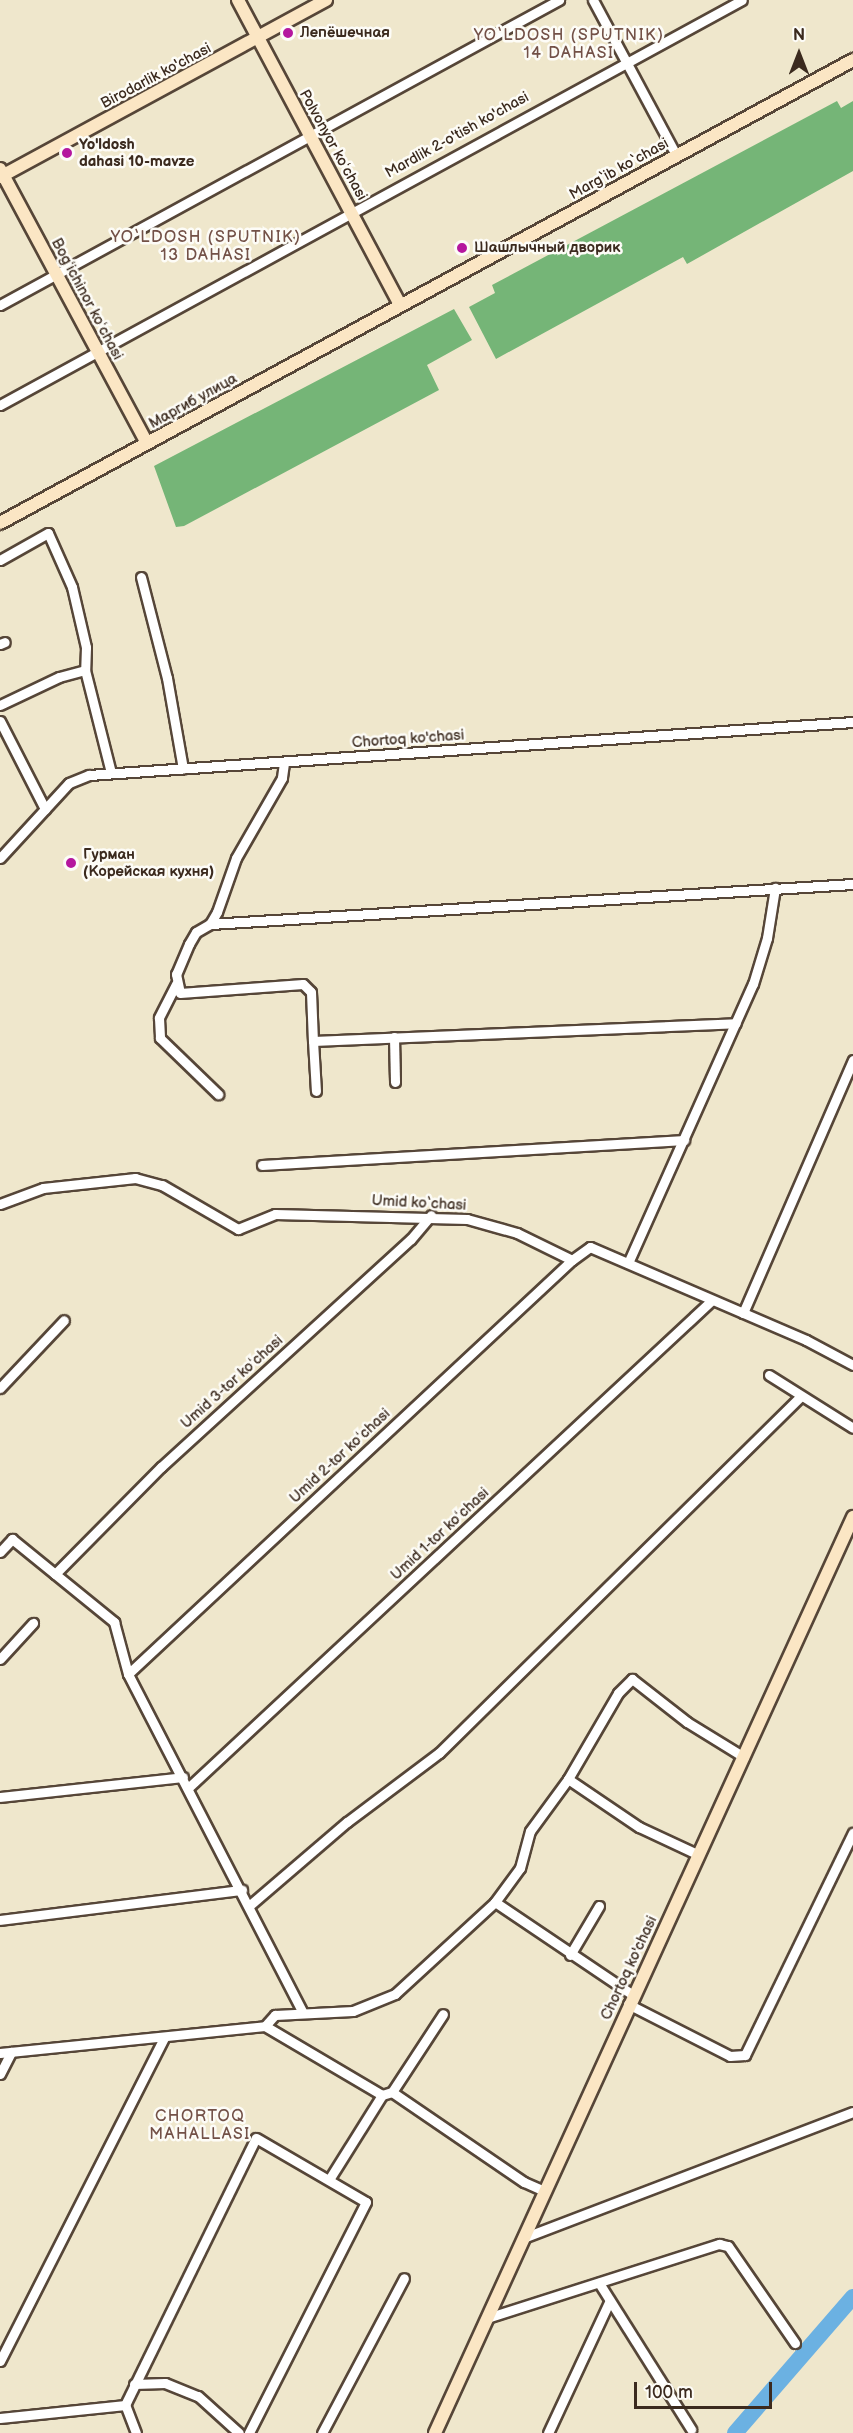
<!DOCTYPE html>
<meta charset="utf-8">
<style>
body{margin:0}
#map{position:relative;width:853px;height:2433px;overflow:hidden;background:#efe7cc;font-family:"Balsamiq Sans",sans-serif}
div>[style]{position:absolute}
.forest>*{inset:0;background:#75b577}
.river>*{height:16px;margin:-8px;padding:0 8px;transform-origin:8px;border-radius:8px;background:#6bb1e2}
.roads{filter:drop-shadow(2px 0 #564638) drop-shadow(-2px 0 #564638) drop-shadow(0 2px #564638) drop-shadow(0 -2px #564638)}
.street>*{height:9px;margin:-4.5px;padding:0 4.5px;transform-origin:4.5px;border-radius:4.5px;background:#fff}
.secondary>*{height:12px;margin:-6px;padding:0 6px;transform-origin:6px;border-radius:6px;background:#fbe6c4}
.dots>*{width:16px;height:16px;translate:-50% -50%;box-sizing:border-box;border:3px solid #fdfcf7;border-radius:50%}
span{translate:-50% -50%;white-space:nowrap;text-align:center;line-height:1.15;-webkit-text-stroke:5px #fdfcf7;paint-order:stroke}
.poi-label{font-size:15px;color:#3b2a1e;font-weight:700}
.left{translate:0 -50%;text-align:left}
.street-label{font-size:15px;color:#3b2a1e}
.neighbourhood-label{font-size:16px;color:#735147;letter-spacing:1.5px}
.north{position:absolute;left:769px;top:24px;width:60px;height:60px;-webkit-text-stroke:4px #fdfcf7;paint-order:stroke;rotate:0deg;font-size:16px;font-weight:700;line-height:24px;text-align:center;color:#3b2a1e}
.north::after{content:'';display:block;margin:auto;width:21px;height:27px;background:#3b2a1e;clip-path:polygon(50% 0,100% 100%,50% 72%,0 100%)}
.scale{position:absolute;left:634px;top:2382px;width:138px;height:27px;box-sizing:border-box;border:3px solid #3b2a1e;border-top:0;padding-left:8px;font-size:18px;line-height:21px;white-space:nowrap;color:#3b2a1e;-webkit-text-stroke:4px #fdfcf7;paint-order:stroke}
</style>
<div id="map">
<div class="forest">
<i style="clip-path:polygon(837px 101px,841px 108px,853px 101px,853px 171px,687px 264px,683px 257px,496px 359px,469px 307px,495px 293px,492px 285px)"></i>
<i style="clip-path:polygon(454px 309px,472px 340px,427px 365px,439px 390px,184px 526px,176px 527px,154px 466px)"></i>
</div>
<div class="river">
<i style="left:735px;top:2433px;width:180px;rotate:-49.1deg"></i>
</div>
<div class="roads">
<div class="street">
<i style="left:593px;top:0;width:176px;rotate:61.8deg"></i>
<i style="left:0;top:305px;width:637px;rotate:-28.62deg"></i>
<i style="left:0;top:405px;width:845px;rotate:-28.63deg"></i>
<i style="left:0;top:560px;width:55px;rotate:-29.4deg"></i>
<i style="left:48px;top:533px;width:59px;rotate:66deg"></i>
<i style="left:72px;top:587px;width:62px;rotate:76.9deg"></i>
<i style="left:86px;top:647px;width:23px;rotate:92deg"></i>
<i style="left:85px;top:670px;width:106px;rotate:75.8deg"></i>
<i style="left:141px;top:577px;width:104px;rotate:75.6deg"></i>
<i style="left:167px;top:678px;width:92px;rotate:80deg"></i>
<i style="left:0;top:644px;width:5px;rotate:-22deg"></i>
<i style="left:0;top:705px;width:65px;rotate:-25.4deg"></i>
<i style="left:59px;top:677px;width:27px;rotate:-15deg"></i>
<i style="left:0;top:721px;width:99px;rotate:62.9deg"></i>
<i style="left:284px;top:763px;width:15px;rotate:98deg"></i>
<i style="left:282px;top:778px;width:92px;rotate:119.9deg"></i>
<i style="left:236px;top:858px;width:57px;rotate:109.4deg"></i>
<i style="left:217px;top:912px;width:14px;rotate:120deg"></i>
<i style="left:210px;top:924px;width:16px;rotate:150deg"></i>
<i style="left:196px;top:932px;width:14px;rotate:120deg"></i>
<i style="left:189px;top:944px;width:33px;rotate:113deg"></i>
<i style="left:176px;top:974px;width:19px;rotate:78deg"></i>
<i style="left:180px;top:993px;width:123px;rotate:-4.2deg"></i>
<i style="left:303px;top:984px;width:11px;rotate:45deg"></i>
<i style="left:311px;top:992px;width:49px;rotate:87.7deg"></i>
<i style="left:313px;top:1041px;width:423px;rotate:-2.4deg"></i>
<i style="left:0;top:858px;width:102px;rotate:-47.4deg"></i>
<i style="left:69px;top:783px;width:22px;rotate:-22deg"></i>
<i style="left:89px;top:775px;width:766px;rotate:-3.97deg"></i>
<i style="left:210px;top:924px;width:644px;rotate:-3.56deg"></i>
<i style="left:176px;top:984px;width:38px;rotate:117deg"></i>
<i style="left:159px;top:1018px;width:20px;rotate:87deg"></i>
<i style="left:160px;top:1038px;width:81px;rotate:44deg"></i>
<i style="left:394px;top:1037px;width:45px;rotate:88.7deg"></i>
<i style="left:313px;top:1041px;width:50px;rotate:86.6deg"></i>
<i style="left:262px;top:1165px;width:423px;rotate:-3.4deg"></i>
<i style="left:0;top:1204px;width:46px;rotate:-20.4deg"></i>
<i style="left:43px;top:1188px;width:93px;rotate:-6.2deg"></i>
<i style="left:135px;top:1178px;width:28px;rotate:15deg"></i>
<i style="left:162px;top:1185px;width:88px;rotate:30.1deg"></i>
<i style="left:238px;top:1229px;width:40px;rotate:-22deg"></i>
<i style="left:275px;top:1214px;width:192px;rotate:1.5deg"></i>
<i style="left:467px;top:1219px;width:52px;rotate:15.6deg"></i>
<i style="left:517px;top:1233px;width:61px;rotate:26.1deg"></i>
<i style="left:572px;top:1260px;width:22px;rotate:-36deg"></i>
<i style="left:590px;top:1247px;width:235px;rotate:23.3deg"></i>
<i style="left:806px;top:1340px;width:53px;rotate:28deg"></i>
<i style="left:628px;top:1263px;width:306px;rotate:-65.9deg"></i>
<i style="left:753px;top:984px;width:48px;rotate:-73.1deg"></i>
<i style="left:767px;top:938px;width:51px;rotate:-80.9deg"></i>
<i style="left:743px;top:1313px;width:276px;rotate:-66.5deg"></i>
<i style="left:769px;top:1375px;width:99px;rotate:32.2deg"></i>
<i style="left:0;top:1388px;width:93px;rotate:-46.7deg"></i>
<i style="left:0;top:1552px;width:18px;rotate:-47deg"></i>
<i style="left:12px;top:1539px;width:132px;rotate:39.1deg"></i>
<i style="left:114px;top:1622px;width:54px;rotate:74.9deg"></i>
<i style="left:128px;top:1674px;width:379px;rotate:62.7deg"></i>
<i style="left:55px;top:1574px;width:151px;rotate:-45.3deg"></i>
<i style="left:161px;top:1467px;width:338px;rotate:-42.4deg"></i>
<i style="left:411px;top:1239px;width:31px;rotate:-50deg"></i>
<i style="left:0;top:1659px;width:49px;rotate:-47.5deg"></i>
<i style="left:128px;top:1674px;width:607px;rotate:-43deg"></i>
<i style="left:568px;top:1779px;width:86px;rotate:34.1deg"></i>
<i style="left:639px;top:1827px;width:66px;rotate:25deg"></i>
<i style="left:188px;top:1788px;width:715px;rotate:-42.96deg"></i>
<i style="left:0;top:1797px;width:184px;rotate:-6.2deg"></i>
<i style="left:495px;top:1902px;width:166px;rotate:34deg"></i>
<i style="left:250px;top:1905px;width:128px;rotate:-40.6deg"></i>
<i style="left:347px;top:1822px;width:115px;rotate:-36.9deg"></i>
<i style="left:439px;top:1753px;width:508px;rotate:-44.6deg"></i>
<i style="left:0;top:1920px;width:244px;rotate:-7.1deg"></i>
<i style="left:570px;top:1955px;width:57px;rotate:-59.4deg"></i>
<i style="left:628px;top:2004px;width:114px;rotate:27deg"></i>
<i style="left:730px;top:2056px;width:15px;rotate:-4deg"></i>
<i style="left:745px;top:2055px;width:247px;rotate:-64.1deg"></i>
<i style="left:265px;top:2026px;width:136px;rotate:30.5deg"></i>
<i style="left:382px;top:2095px;width:10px;rotate:-17deg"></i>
<i style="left:392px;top:2092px;width:160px;rotate:34.3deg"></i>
<i style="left:524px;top:2182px;width:22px;rotate:24deg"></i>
<i style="left:0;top:2053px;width:266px;rotate:-5.8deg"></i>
<i style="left:265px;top:2026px;width:15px;rotate:-48deg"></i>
<i style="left:275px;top:2015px;width:78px;rotate:-2.9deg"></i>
<i style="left:353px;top:2011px;width:45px;rotate:-22deg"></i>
<i style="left:395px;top:1994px;width:136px;rotate:-42.6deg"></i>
<i style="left:495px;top:1902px;width:42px;rotate:-53.7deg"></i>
<i style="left:520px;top:1868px;width:38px;rotate:-75deg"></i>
<i style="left:530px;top:1831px;width:64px;rotate:-53.8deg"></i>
<i style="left:568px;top:1779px;width:99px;rotate:-59.8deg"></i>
<i style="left:618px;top:1693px;width:20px;rotate:-45deg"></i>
<i style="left:632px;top:1679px;width:70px;rotate:38deg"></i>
<i style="left:687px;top:1722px;width:67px;rotate:31.6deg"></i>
<i style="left:0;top:2074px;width:25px;rotate:-63deg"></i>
<i style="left:392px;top:2092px;width:93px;rotate:-56.8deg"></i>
<i style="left:330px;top:2178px;width:98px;rotate:-57.9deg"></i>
<i style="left:523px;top:2238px;width:353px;rotate:-20.9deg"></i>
<i style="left:599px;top:2283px;width:173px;rotate:57.8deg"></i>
<i style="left:487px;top:2318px;width:244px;rotate:-17.7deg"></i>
<i style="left:719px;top:2244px;width:9px;rotate:13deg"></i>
<i style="left:728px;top:2246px;width:118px;rotate:55.4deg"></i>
<i style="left:0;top:2361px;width:362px;rotate:-63.1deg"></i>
<i style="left:134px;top:2384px;width:31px;rotate:-2deg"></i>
<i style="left:165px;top:2383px;width:35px;rotate:22deg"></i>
<i style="left:198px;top:2396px;width:55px;rotate:42.1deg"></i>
<i style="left:0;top:2418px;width:126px;rotate:-5.9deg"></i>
<i style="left:136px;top:2433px;width:30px;rotate:-111deg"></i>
<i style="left:125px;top:2405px;width:297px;rotate:-63.9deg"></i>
<i style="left:256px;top:2138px;width:127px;rotate:30.2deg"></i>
<i style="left:366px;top:2202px;width:259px;rotate:116.9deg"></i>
<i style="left:322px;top:2433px;width:175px;rotate:-62.1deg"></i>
<i style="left:548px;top:2433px;width:145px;rotate:-65deg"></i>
</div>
<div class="secondary">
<i style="left:238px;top:0;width:345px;rotate:62deg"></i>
<i style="left:0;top:169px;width:311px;rotate:61.8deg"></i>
<i style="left:0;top:177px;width:371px;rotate:-28.5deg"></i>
<i style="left:0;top:523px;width:971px;rotate:-28.49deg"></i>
<i style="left:435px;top:2433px;width:1007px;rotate:-65.47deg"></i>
</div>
</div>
<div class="dots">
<i style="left:288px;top:33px;background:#b5179e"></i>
<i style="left:67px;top:153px;background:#b5179e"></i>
<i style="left:462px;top:248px;background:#b5179e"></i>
<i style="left:71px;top:863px;background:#b5179e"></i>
</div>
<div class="poi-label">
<span class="left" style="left:300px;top:33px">Лепёшечная</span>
<span class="left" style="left:79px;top:153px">Yo'ldosh<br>dahasi 10-mavze</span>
<span class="left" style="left:474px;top:248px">Шашлычный дворик</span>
<span class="left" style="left:83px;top:863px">Гурман<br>(Корейская кухня)</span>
</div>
<div class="street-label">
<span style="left:156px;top:76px;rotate:-28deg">Birodarlik ko'chasi</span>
<span style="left:457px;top:135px;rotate:-29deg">Mardlik 2-o'tish ko'chasi</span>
<span style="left:333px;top:145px;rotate:61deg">Polvonyor koʻchasi</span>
<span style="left:619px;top:169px;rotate:-29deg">Marg‘ib ko‘chasi</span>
<span style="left:87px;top:299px;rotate:62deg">Bogʻichinor koʻchasi</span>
<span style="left:193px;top:401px;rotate:-29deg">Маргиб улица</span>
<span style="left:408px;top:739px;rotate:-4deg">Chortoq ko'chasi</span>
<span style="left:419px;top:1203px;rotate:3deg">Umid ko‘chasi</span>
<span style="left:232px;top:1382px;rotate:-42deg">Umid 3-tor koʻchasi</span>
<span style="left:340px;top:1456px;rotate:-43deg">Umid 2-tor koʻchasi</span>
<span style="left:440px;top:1534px;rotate:-43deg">Umid 1-tor koʻchasi</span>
<span style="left:629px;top:1968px;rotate:-65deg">Chortoq ko'chasi</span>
</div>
<div class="neighbourhood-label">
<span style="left:569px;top:45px">YO‘LDOSH (SPUTNIK)<br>14 DAHASI</span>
<span style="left:206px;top:247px">YO‘LDOSH (SPUTNIK)<br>13 DAHASI</span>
<span style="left:200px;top:2126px">CHORTOQ<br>MAHALLASI</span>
</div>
<div class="north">N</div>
<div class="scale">100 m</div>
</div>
